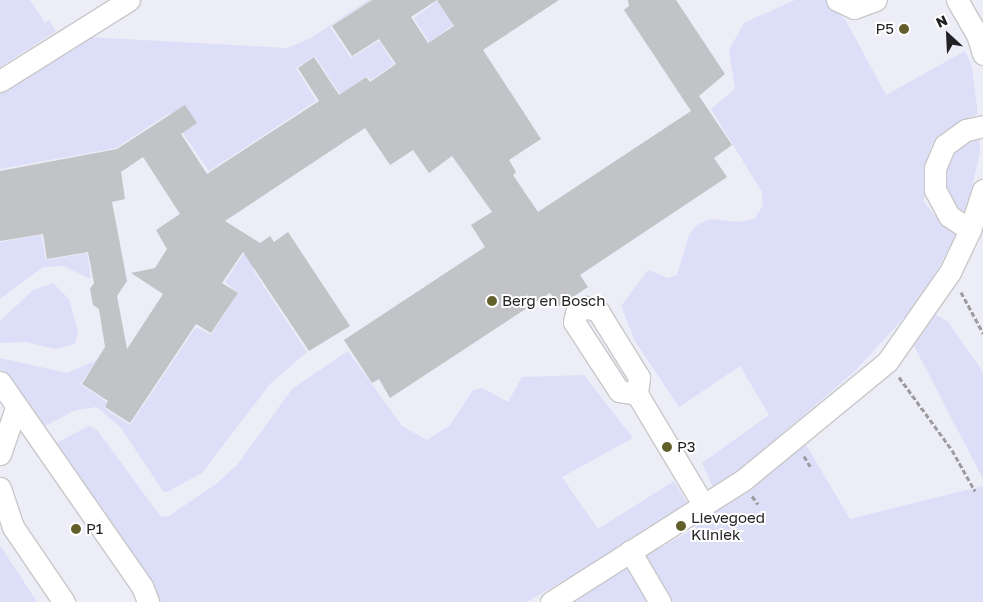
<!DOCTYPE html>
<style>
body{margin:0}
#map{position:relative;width:983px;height:602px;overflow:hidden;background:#f8f8fb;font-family:"Golos Text",sans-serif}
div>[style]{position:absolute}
.built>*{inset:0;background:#ededf8;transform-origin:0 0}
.green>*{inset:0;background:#dddef7}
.building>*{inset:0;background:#c2c3c6}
.path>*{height:3px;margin-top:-1.5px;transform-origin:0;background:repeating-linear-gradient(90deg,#9c9c9f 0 5px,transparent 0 7.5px)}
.roads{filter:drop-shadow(1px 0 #c8c8cb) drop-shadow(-1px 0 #c8c8cb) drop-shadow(0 1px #c8c8cb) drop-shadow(0 -1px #c8c8cb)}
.minor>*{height:21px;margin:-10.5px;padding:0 10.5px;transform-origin:10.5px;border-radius:10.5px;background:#fff}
.dots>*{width:14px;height:14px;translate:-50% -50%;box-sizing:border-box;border:2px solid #fff;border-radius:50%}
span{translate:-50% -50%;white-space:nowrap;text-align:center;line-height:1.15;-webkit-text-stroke:4px #fff;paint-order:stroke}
.poi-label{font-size:15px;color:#222224}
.right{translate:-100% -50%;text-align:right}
.left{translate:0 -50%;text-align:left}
.north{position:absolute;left:923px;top:10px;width:50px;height:50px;-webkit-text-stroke:4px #fff;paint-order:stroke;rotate:335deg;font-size:14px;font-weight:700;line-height:20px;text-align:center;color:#222224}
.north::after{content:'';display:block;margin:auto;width:18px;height:22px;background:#222224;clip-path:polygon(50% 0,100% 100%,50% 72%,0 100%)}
</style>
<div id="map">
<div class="built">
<i style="left:0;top:0;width:983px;height:602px"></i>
</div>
<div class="green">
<i style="clip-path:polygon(0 0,30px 0,45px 23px,49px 20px,56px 31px,0 67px)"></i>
<i style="clip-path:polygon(368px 0,371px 0,330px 27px,351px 58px,379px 41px,394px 64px,371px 80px,366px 76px,340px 94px,315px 56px,296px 68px,316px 101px,209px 171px,169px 113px,116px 148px,0 169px,0 93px,87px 37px,287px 48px,311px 38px)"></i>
<i style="clip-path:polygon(439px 0,477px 3px,450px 20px,453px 25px,429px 42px,414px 18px)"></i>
<i style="clip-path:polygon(795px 0,829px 0,846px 21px,886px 95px,965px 51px,972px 67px,978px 114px,962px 120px,932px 144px,926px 164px,924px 202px,941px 223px,958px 231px,923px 297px,855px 371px,715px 491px,702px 463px,769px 415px,740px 366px,679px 407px,635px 341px,621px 306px,648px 270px,669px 278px,677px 275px,689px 235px,697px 225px,710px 219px,740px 222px,755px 218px,763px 205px,762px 192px,711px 109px,735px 89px,729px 50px,744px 23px)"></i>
<i style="clip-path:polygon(979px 136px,980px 153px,966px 212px,953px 206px,944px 191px,946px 168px,955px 149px)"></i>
<i style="clip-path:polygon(41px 235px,46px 260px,87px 253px,91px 279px,63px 266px,43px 267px,0 299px,0 242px)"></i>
<i style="clip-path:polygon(249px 246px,260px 257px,253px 270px,307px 352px,270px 384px,202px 473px,167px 492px,163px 491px,121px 428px,97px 407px,76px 410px,39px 429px,0 370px,0 358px,67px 373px,97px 360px,80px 384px,107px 402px,104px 408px,130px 425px,196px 327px,211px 335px,238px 293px,225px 282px)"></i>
<i style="clip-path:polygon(53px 283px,69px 299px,78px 331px,75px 344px,55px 349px,26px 342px,0 343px,0 321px,33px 290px)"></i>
<i style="clip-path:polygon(933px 313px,948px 322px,983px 372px,983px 479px,911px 340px)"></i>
<i style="clip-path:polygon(348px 351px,402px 426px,427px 440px,450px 425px,473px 390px,482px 388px,508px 402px,522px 377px,584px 375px,633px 438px,562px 477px,598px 529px,674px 481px,691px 509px,526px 602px,153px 602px,50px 446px,89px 426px,97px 430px,161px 517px,169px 516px,216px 484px,238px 464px,292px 389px)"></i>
<i style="clip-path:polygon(805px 443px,850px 519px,983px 486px,983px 602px,562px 602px,690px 531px)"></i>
<i style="clip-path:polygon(0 545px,37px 602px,0 602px)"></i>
</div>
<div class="building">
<i style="clip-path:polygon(evenodd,372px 0,559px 0,483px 50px,541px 139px,509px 160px,516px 172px,513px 175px,538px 212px,691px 111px,624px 10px,629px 6px,628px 0,676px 0,725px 74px,699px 96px,732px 145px,714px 158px,727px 177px,580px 275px,588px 287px,559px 306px,550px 293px,390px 398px,379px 379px,372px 383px,344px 340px,485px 247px,471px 225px,492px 212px,452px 156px,429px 173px,413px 150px,390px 165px,365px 128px,225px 221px,260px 243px,270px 236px,274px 242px,288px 232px,350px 326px,309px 351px,243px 252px,222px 283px,238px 293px,211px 333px,196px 324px,130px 423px,105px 407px,108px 401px,82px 384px,105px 347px,99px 309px,93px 305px,90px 289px,94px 283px,88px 252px,47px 259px,43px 234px,0 241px,0 171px,117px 149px,185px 105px,197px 123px,181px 134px,207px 174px,319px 101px,298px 68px,314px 57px,339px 95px,366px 77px,370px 82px,396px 64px,379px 39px,352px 56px,332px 26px,372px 0,437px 0,454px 26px,428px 43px,411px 17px,437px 0,372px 0,143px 157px,180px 214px,156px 230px,167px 249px,155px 268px,131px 273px,163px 294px,127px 349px,117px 296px,127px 281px,112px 202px,125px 199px,121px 172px,143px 157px)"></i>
</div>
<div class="path">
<i style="left:961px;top:292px;width:47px;rotate:61.8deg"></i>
<i style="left:899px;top:377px;width:90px;rotate:54deg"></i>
<i style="left:952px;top:450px;width:47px;rotate:60.7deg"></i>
<i style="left:804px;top:456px;width:12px;rotate:59deg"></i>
<i style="left:752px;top:496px;width:10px;rotate:53deg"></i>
</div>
<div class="roads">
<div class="minor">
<i style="left:837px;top:0;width:19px;rotate:25deg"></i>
<i style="left:854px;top:8px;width:23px;rotate:-20deg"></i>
<i style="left:957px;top:0;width:39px;rotate:60deg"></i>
<i style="left:977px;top:34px;width:21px;rotate:73deg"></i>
<i style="left:0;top:81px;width:152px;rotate:-32.1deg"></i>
<i style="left:970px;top:230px;width:25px;rotate:-146deg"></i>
<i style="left:949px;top:216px;width:30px;rotate:-118deg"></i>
<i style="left:935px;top:190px;width:22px;rotate:-90deg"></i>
<i style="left:935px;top:168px;width:25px;rotate:-67deg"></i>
<i style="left:945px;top:145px;width:26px;rotate:-36deg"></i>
<i style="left:966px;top:130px;width:17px;rotate:-13deg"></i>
<i style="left:0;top:382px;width:249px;rotate:55.2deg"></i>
<i style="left:142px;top:586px;width:17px;rotate:69deg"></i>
<i style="left:637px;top:394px;width:18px;rotate:-171deg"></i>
<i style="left:619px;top:391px;width:82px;rotate:-123.1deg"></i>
<i style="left:574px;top:322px;width:9px;rotate:-77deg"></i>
<i style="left:576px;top:313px;width:12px;rotate:-31deg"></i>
<i style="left:586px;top:307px;width:13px;rotate:18deg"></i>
<i style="left:598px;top:311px;width:78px;rotate:58.2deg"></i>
<i style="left:639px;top:377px;width:17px;rotate:97deg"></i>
<i style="left:637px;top:394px;width:131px;rotate:59.1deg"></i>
<i style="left:0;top:454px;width:49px;rotate:-70.8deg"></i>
<i style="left:0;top:488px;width:41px;rotate:71.6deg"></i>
<i style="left:13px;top:527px;width:91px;rotate:55.8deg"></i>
<i style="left:630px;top:551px;width:59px;rotate:59.5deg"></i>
<i style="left:551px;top:602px;width:226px;rotate:-32.4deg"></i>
<i style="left:742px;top:481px;width:188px;rotate:-39.4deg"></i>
<i style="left:887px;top:362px;width:110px;rotate:-55deg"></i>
<i style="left:950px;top:272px;width:47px;rotate:-64.5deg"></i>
<i style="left:970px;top:230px;width:42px;rotate:-72deg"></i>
</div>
</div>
<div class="dots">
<i style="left:904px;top:29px;background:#635f2b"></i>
<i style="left:492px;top:301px;background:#635f2b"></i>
<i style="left:667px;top:447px;background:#635f2b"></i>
<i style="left:681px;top:526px;background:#635f2b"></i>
<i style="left:76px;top:529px;background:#635f2b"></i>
</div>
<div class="poi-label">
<span class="right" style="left:894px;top:29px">P5</span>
<span class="left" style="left:502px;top:301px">Berg en Bosch</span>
<span class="left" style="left:677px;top:447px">P3</span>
<span class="left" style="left:691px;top:526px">Lievegoed<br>Kliniek</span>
<span class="left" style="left:86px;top:529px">P1</span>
</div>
<div class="north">N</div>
</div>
